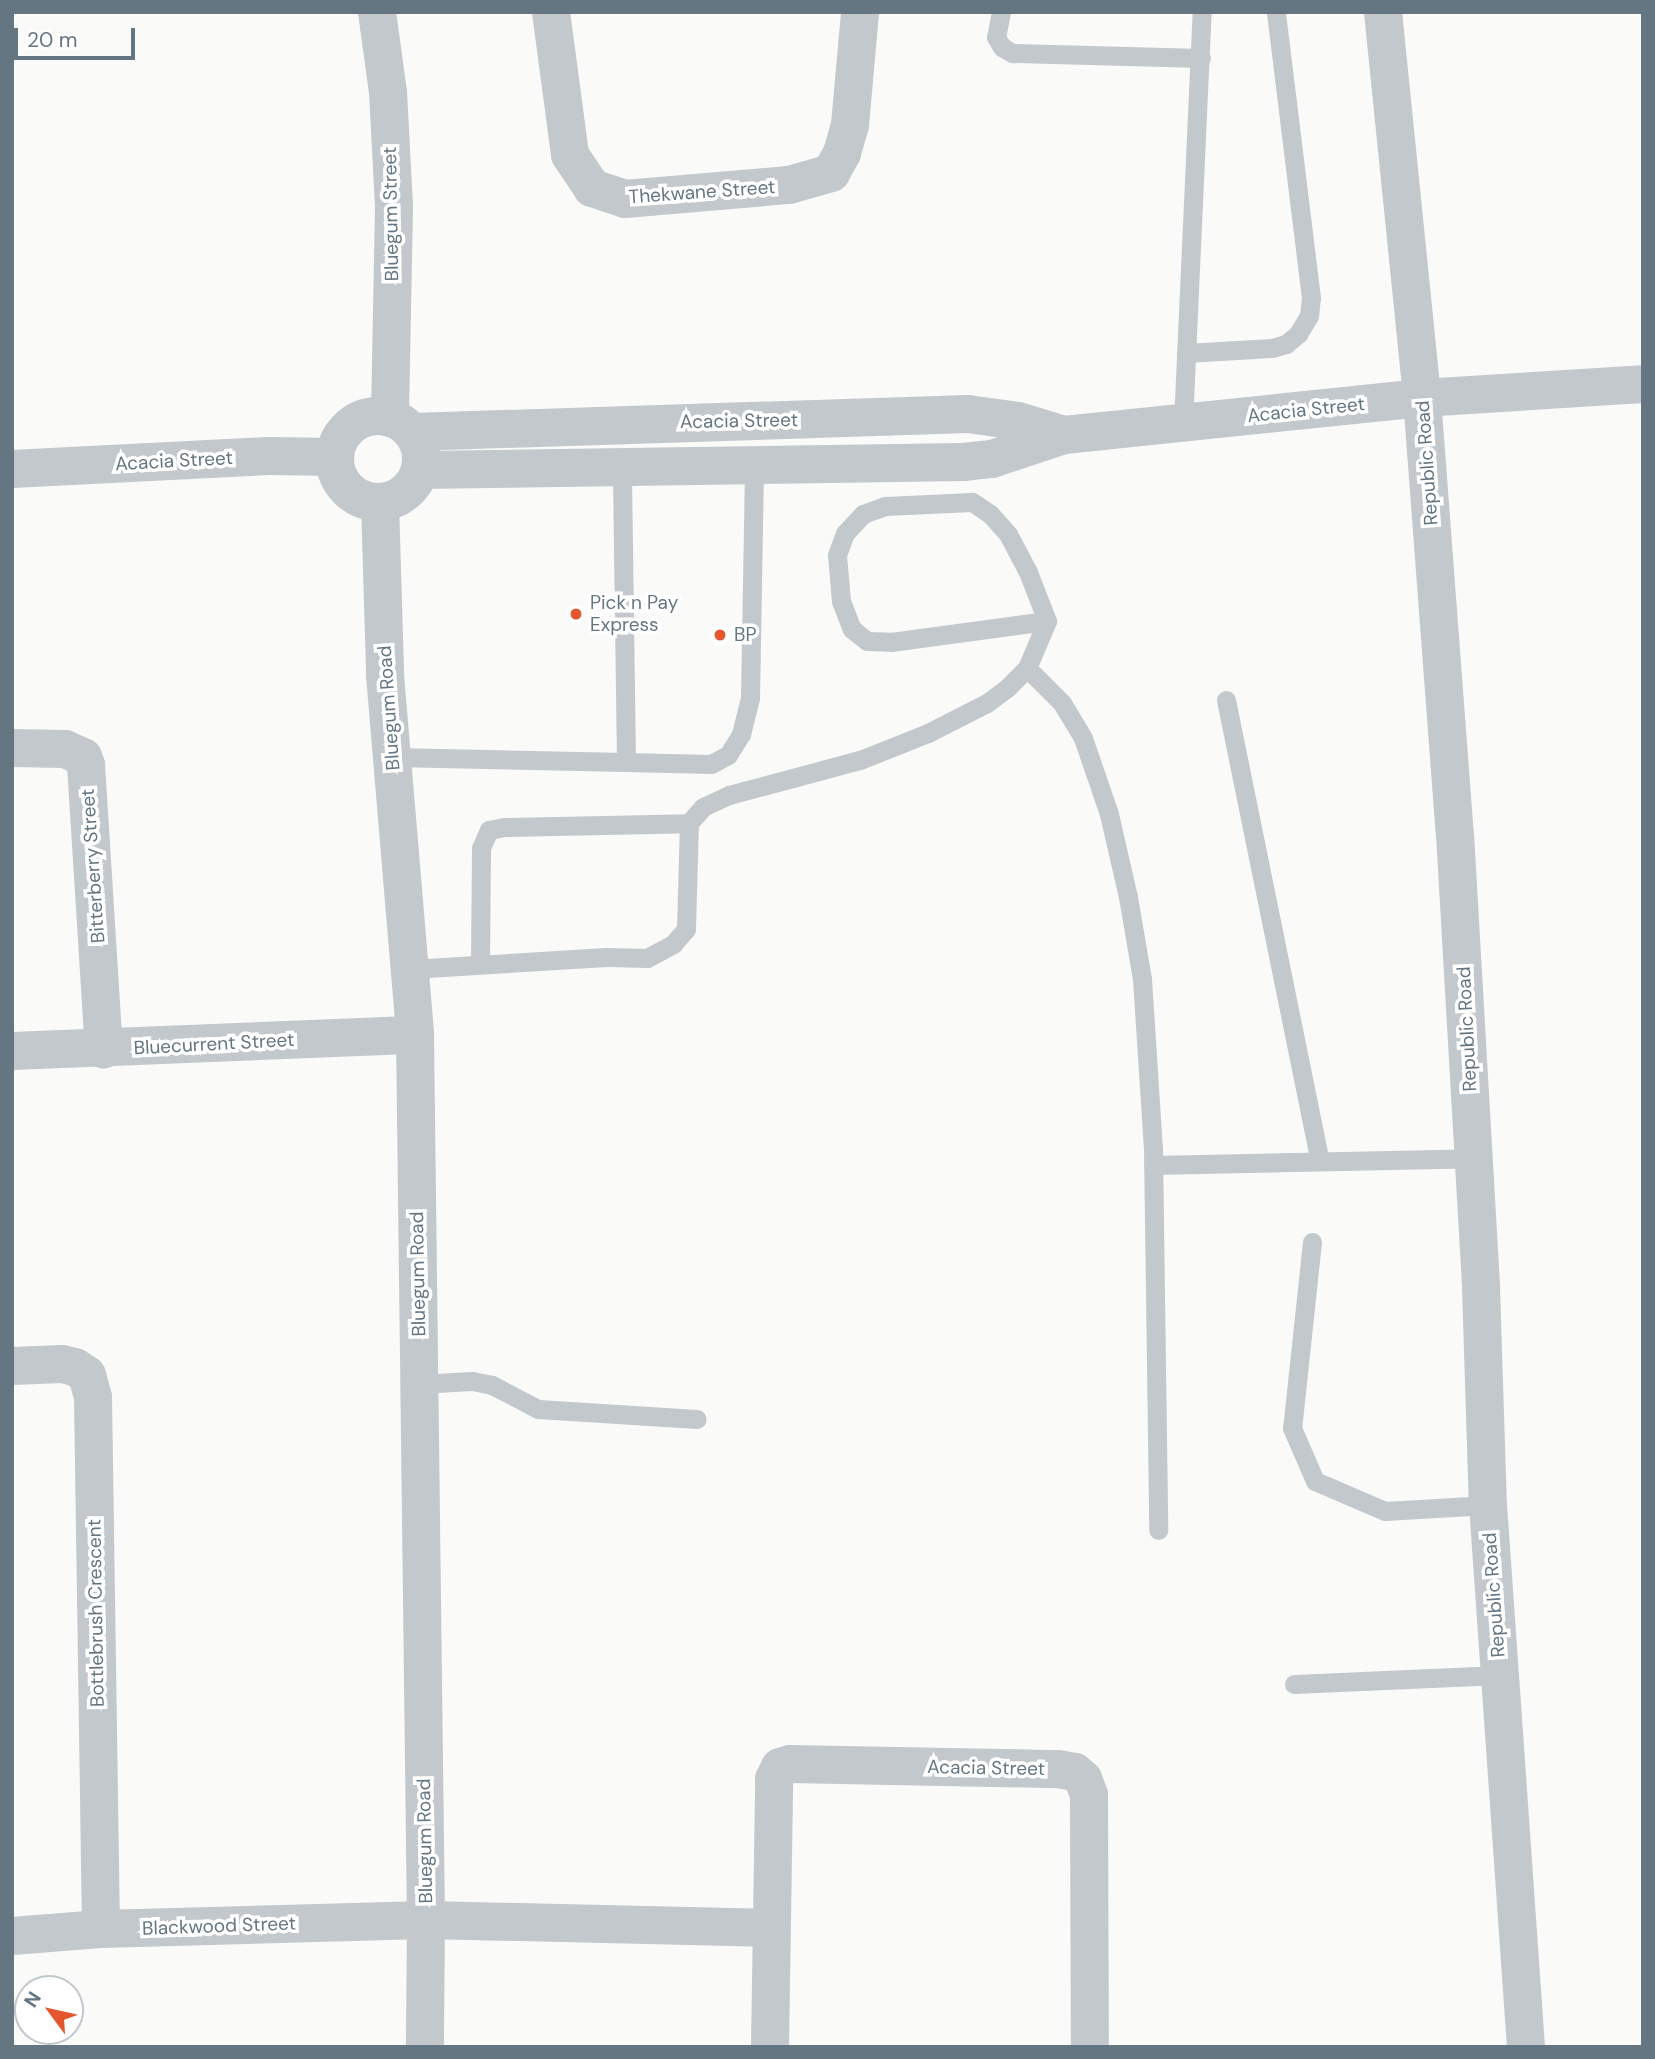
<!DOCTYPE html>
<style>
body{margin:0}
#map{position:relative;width:1655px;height:2059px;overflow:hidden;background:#fafaf8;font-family:"DM Sans",sans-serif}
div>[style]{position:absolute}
.service>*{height:19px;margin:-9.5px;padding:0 9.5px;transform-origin:9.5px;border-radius:9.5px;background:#c3c8cc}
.minor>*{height:38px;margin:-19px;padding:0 19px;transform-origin:19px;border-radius:19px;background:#c3c8cc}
.tertiary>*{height:38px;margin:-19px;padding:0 19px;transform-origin:19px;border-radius:19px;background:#c3c8cc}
.tertiary>.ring{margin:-19px;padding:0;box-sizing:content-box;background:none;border:38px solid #c3c8cc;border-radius:50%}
.dots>*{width:19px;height:19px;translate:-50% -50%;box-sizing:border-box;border:4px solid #fff;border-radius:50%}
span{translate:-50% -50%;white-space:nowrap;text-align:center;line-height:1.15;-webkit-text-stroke:7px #fff;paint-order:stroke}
.street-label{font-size:19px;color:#657683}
.poi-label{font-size:19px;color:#657683}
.left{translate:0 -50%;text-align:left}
.frame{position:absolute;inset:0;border:14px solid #657683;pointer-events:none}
.north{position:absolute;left:14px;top:1975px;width:70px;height:70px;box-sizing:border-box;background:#fff;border:2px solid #c1c8cd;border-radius:50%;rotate:303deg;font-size:19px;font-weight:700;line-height:28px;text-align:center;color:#657683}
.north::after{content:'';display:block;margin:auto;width:24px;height:32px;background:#e4572e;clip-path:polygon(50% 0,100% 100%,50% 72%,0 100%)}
.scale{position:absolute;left:14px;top:28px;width:121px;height:32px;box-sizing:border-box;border:4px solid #657683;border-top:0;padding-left:9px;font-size:21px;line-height:24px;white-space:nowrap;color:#657683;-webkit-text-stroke:5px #fff;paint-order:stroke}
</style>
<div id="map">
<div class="service">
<i style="left:1001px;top:12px;width:25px;rotate:101deg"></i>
<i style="left:996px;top:37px;width:12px;rotate:59deg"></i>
<i style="left:1002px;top:47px;width:12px;rotate:31deg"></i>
<i style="left:1012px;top:53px;width:189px;rotate:1.5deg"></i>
<i style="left:1186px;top:353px;width:86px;rotate:-3.3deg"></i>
<i style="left:1272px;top:348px;width:15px;rotate:-16deg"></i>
<i style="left:1286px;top:344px;width:16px;rotate:-40deg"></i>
<i style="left:1298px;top:334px;width:21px;rotate:-59deg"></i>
<i style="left:1309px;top:316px;width:18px;rotate:-84deg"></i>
<i style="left:1311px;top:298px;width:288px;rotate:-97deg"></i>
<i style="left:1183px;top:423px;width:411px;rotate:-87.4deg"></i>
<i style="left:1027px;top:668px;width:49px;rotate:45deg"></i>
<i style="left:1062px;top:703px;width:41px;rotate:59deg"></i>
<i style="left:1083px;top:738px;width:80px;rotate:71.1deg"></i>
<i style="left:1109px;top:814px;width:85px;rotate:77.1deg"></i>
<i style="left:1128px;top:897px;width:83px;rotate:80.3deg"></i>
<i style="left:1142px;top:979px;width:171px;rotate:86.3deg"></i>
<i style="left:1153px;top:1150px;width:380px;rotate:89.2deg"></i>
<i style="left:1226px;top:700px;width:470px;rotate:78.5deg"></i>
<i style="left:392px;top:757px;width:234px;rotate:1.2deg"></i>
<i style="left:626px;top:762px;width:296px;rotate:-90.8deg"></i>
<i style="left:626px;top:762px;width:85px;rotate:1.3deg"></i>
<i style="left:711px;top:764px;width:19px;rotate:-28deg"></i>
<i style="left:728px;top:755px;width:25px;rotate:-58deg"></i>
<i style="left:741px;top:734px;width:37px;rotate:-76deg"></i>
<i style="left:750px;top:698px;width:235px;rotate:-89deg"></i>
<i style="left:480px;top:964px;width:116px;rotate:-89.5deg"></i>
<i style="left:481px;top:848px;width:20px;rotate:-66deg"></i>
<i style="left:489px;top:830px;width:16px;rotate:-11deg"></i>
<i style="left:505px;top:827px;width:184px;rotate:-1.2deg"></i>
<i style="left:410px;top:969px;width:196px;rotate:-3.5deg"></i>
<i style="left:606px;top:957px;width:41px;rotate:1.4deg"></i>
<i style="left:647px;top:958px;width:30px;rotate:-28deg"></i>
<i style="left:673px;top:944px;width:20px;rotate:-49deg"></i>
<i style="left:686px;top:929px;width:106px;rotate:-88.4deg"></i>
<i style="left:689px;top:823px;width:21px;rotate:-49deg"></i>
<i style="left:703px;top:807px;width:29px;rotate:-25deg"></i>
<i style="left:729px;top:795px;width:136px;rotate:-15deg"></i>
<i style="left:860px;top:760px;width:73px;rotate:-21.7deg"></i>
<i style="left:928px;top:733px;width:66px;rotate:-27deg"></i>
<i style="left:987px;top:703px;width:26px;rotate:-37deg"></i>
<i style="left:1008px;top:687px;width:27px;rotate:-45deg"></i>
<i style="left:1027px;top:668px;width:51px;rotate:-66.9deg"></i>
<i style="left:1047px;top:621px;width:53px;rotate:-111.2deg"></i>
<i style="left:1028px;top:572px;width:43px;rotate:-117.8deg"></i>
<i style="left:1008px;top:534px;width:27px;rotate:-132deg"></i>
<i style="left:990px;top:514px;width:22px;rotate:-146deg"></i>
<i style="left:972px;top:502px;width:87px;rotate:177.4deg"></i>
<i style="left:885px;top:506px;width:23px;rotate:160deg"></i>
<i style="left:863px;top:514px;width:26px;rotate:133deg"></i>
<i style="left:845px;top:533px;width:23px;rotate:110deg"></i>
<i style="left:837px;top:555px;width:46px;rotate:85deg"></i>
<i style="left:841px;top:601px;width:30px;rotate:69deg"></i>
<i style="left:852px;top:629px;width:19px;rotate:39deg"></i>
<i style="left:867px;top:641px;width:24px;rotate:2deg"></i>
<i style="left:891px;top:642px;width:157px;rotate:-7.7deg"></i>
<i style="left:1153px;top:1165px;width:322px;rotate:-1.2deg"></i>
<i style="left:1312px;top:1242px;width:187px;rotate:96.1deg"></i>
<i style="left:1292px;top:1428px;width:58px;rotate:66.5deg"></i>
<i style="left:1315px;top:1481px;width:76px;rotate:23.2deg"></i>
<i style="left:1385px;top:1511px;width:103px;rotate:-3.3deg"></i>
<i style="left:419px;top:1384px;width:53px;rotate:-3.2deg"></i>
<i style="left:472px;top:1381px;width:20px;rotate:11deg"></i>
<i style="left:492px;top:1385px;width:52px;rotate:27.6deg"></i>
<i style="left:538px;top:1409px;width:159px;rotate:3.6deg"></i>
<i style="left:1294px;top:1684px;width:206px;rotate:-2.5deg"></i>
</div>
<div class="minor">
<i style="left:377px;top:12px;width:81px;rotate:82.2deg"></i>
<i style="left:388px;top:92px;width:114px;rotate:87deg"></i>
<i style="left:394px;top:206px;width:212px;rotate:91.1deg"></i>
<i style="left:551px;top:12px;width:144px;rotate:82.4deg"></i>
<i style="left:570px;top:155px;width:40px;rotate:56deg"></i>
<i style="left:592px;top:188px;width:35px;rotate:18deg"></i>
<i style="left:625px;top:199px;width:165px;rotate:-4.9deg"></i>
<i style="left:789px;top:185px;width:44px;rotate:-15.9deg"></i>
<i style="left:831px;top:173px;width:23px;rotate:-61deg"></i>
<i style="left:842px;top:153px;width:29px;rotate:-74deg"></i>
<i style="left:850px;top:125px;width:113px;rotate:-84.9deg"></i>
<i style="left:380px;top:502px;width:173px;rotate:88.3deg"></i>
<i style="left:385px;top:675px;width:361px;rotate:85.2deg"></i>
<i style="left:415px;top:1035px;width:885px;rotate:89.29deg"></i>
<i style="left:426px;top:1920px;width:127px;rotate:90.5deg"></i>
<i style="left:12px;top:748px;width:53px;rotate:1.1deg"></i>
<i style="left:65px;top:749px;width:20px;rotate:24deg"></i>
<i style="left:83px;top:757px;width:9px;rotate:69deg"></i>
<i style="left:86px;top:765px;width:285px;rotate:86.4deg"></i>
<i style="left:12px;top:1051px;width:403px;rotate:-2.3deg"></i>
<i style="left:12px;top:1366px;width:50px;rotate:-2.3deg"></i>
<i style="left:62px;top:1364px;width:13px;rotate:13deg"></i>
<i style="left:75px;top:1367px;width:14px;rotate:34deg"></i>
<i style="left:87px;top:1375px;width:23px;rotate:75deg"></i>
<i style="left:93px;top:1397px;width:532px;rotate:89.14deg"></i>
<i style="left:12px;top:1936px;width:89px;rotate:-4.5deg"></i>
<i style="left:101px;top:1929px;width:325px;rotate:-1.6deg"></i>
<i style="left:426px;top:1920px;width:345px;rotate:1.3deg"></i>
<i style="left:770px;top:2047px;width:268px;rotate:-89.1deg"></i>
<i style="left:774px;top:1779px;width:13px;rotate:-63deg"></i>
<i style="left:780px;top:1767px;width:10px;rotate:-17deg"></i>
<i style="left:790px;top:1764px;width:268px;rotate:1.1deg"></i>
<i style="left:1058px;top:1769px;width:17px;rotate:10deg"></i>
<i style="left:1075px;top:1772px;width:11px;rotate:41deg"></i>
<i style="left:1083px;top:1779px;width:17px;rotate:69deg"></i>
<i style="left:1089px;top:1795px;width:252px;rotate:89.8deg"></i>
</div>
<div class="tertiary">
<i style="left:1383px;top:12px;width:388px;rotate:84.2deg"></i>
<i style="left:1422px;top:398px;width:437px;rotate:85.7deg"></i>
<i style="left:1455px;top:834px;width:454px;rotate:86.7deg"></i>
<i style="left:1481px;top:1287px;width:218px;rotate:88.2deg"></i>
<i style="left:1488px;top:1505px;width:543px;rotate:85.99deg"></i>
<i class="ring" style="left:335px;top:416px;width:48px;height:48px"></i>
<i style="left:412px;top:432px;width:556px;rotate:-1.85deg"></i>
<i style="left:968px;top:414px;width:50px;rotate:8deg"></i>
<i style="left:1018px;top:421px;width:48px;rotate:16.9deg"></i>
<i style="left:12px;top:469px;width:257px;rotate:-2.9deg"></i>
<i style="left:269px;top:456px;width:66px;rotate:0.9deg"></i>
<i style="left:420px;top:470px;width:543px;rotate:-0.84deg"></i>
<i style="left:963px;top:462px;width:29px;rotate:-6deg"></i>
<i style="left:992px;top:459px;width:76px;rotate:-18.4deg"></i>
<i style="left:1064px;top:435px;width:360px;rotate:-5.9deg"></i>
<i style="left:1422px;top:398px;width:221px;rotate:-3.6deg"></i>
</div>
<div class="dots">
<i style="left:576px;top:614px;background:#e4572e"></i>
<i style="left:720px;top:635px;background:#e4572e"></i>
</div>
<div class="street-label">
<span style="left:702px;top:192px;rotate:-4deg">Thekwane Street</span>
<span style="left:391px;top:214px;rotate:-91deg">Bluegum Street</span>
<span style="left:1306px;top:410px;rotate:-6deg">Acacia Street</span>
<span style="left:739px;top:421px;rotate:-1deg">Acacia Street</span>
<span style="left:174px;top:461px;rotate:-3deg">Acacia Street</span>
<span style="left:1427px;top:463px;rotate:-94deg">Republic Road</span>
<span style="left:389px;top:708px;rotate:-94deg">Bluegum Road</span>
<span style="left:93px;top:866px;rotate:-94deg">Bitterberry Street</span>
<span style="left:1467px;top:1029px;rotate:-93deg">Republic Road</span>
<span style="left:214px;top:1044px;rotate:-3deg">Bluecurrent Street</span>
<span style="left:418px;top:1274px;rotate:-91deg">Bluegum Road</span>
<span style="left:1494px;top:1595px;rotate:-94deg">Republic Road</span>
<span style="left:96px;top:1613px;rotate:-91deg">Bottlebrush Crescent</span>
<span style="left:986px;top:1768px;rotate:1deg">Acacia Street</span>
<span style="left:425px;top:1841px;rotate:-91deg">Bluegum Road</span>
<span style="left:219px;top:1926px;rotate:-2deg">Blackwood Street</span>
</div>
<div class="poi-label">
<span class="left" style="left:590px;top:614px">Pick n Pay<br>Express</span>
<span class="left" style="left:734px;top:635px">BP</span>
</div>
<div class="frame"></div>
<div class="north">N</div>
<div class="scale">20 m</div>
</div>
